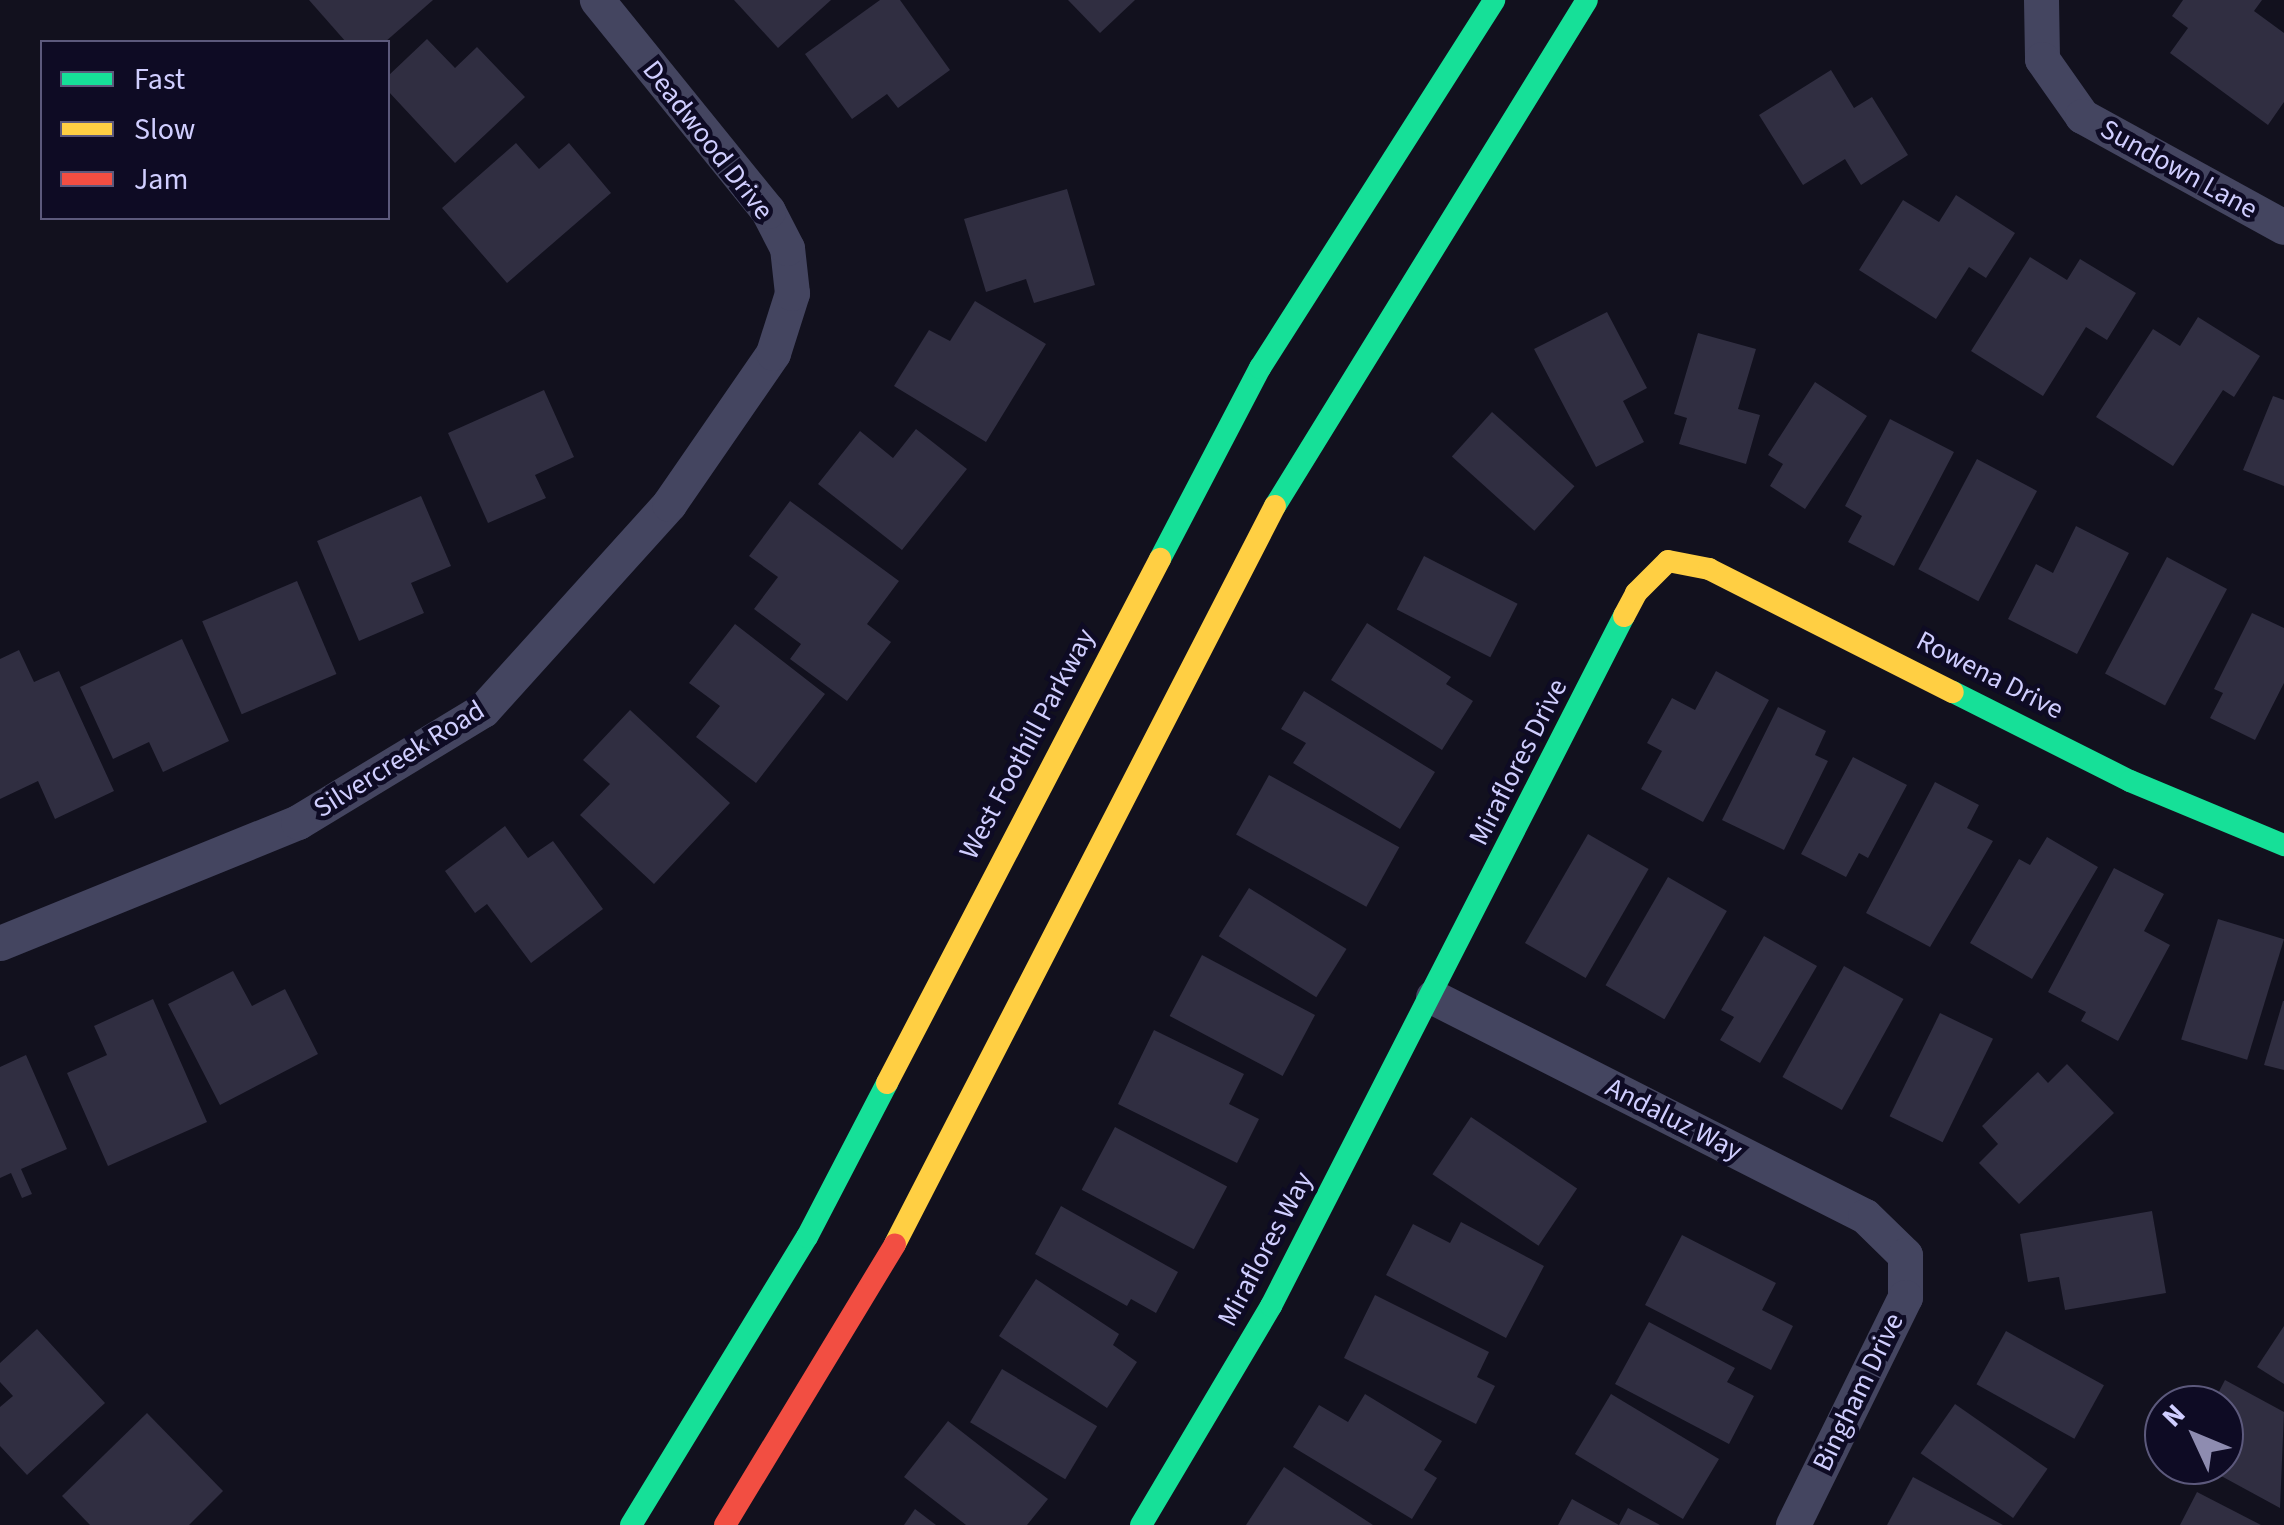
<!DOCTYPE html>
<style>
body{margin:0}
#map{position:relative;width:2284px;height:1525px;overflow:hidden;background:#12111e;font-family:"Source Sans 3",sans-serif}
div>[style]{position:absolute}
.building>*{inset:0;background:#302e41;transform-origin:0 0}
.street>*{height:35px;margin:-17.5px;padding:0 17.5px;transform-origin:17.5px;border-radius:17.5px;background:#444560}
.fast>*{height:22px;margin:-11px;padding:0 11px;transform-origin:11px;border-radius:11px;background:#16e098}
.slow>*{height:22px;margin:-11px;padding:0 11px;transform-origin:11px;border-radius:11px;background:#ffcf43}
.jam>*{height:22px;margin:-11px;padding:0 11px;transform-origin:11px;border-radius:11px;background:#f24e42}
span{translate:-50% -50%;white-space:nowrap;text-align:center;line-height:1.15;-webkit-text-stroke:9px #0e0b24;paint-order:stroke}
.street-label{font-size:28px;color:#d0ceff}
.legend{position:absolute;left:40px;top:40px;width:350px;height:180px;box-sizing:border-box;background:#0e0b24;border:2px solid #5c597c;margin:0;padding:12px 18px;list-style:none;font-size:30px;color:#d0ceff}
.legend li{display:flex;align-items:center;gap:20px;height:50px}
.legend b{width:50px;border:2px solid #5c597c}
.north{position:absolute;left:2144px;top:1385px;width:100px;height:100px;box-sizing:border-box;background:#0e0b24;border:2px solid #5c597c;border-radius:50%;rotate:314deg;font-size:28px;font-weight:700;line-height:40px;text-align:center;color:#d0ceff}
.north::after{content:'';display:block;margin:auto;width:35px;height:45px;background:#8e8cb0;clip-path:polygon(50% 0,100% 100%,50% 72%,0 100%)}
</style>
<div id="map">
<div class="building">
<i style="clip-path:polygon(309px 0,433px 0,385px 42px,346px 42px)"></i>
<i style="clip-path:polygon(734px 0,831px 0,778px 48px)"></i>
<i style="clip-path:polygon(880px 0,900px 0,950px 70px,898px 108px,887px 94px,852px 119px,805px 54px)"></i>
<i style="clip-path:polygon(1068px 0,1135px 0,1100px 33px)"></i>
<i style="clip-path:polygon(2183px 0,2262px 0,2254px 11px,2284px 33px,2284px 102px,2268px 125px,2170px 53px,2188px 28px,2172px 16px)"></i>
<i style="clip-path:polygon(427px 39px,455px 68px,477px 47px,525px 97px,455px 163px,388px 91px,388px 76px)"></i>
<i style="clip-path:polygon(1831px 70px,1854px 108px,1872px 97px,1908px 155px,1861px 185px,1845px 159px,1803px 185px,1759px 115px)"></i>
<i style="clip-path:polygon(516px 143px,539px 169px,569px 143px,611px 193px,507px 283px,442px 208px)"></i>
<i style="clip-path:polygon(1067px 189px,1095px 285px,1034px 303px,1026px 279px,986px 292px,964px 219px)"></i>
<i style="clip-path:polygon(1956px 195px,2015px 233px,1986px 278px,1969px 267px,1936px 319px,1859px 270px,1903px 200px,1939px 222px)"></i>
<i style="clip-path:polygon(2030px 257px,2067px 280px,2080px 259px,2136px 293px,2107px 340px,2086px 327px,2043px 396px,1971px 351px)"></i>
<i style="clip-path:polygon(975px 301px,1046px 344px,986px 442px,894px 386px,929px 330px,950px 341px)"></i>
<i style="clip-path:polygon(1607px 312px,1647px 388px,1623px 401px,1644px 442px,1596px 467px,1534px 349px)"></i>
<i style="clip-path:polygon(2198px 317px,2260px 356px,2234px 397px,2223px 390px,2173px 466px,2096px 417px,2153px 329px,2180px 346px)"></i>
<i style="clip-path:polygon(1698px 333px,1756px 349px,1738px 409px,1760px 415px,1746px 464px,1679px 444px,1687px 418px,1674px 414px)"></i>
<i style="clip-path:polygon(1815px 382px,1867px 416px,1805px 509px,1770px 486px,1783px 464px,1768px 455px)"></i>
<i style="clip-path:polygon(544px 390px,574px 457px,535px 475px,546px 498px,488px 523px,448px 433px)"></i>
<i style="clip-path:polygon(2273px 396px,2284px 400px,2284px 486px,2243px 470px)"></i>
<i style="left:1492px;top:412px;width:111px;height:60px;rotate:42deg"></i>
<i style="clip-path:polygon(1890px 419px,1954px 452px,1894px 566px,1848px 542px,1862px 516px,1845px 506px)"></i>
<i style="clip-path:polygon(916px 429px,967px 469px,902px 550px,818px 484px,860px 431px,893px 458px)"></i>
<i style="left:1977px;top:459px;width:68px;height:125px;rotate:28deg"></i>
<i style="clip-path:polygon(421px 496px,451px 566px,411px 583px,424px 613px,359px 641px,317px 541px)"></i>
<i style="clip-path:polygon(790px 501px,899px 581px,867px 624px,891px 642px,847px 701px,790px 659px,801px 644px,754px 609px,778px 577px,749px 556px)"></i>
<i style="clip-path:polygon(2076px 526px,2129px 553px,2077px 654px,2008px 619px,2036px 564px,2053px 573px)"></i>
<i style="left:1424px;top:556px;width:105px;height:60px;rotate:27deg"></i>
<i style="left:2167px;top:557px;width:68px;height:132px;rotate:28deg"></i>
<i style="left:297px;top:581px;width:101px;height:103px;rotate:67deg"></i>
<i style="clip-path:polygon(2252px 613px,2284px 628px,2284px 683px,2255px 740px,2210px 718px,2223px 693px,2214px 689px)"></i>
<i style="clip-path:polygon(1367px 623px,1451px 677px,1446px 684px,1473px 701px,1442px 750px,1331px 680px)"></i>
<i style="clip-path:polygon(735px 624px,825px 694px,756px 783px,696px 737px,720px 706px,689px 683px)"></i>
<i style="clip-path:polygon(182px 639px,229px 741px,163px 772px,149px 742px,113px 759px,80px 687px)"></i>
<i style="clip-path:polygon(19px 650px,34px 682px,59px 671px,114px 791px,55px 819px,38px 781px,0 799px,0 659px)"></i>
<i style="clip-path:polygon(1716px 671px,1769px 700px,1703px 822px,1641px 789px,1662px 751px,1647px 743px,1672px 698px,1695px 710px)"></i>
<i style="clip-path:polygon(1304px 691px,1435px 772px,1400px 829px,1293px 763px,1306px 743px,1281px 729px)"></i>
<i style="clip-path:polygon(1778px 707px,1826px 731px,1815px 755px,1828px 761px,1784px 850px,1722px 820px)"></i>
<i style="clip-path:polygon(630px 710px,730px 803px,654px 884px,580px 815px,610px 784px,583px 760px)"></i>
<i style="clip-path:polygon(1853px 757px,1907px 785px,1868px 858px,1859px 853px,1846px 877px,1801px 854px)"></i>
<i style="left:1269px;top:775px;width:149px;height:68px;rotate:29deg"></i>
<i style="clip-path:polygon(1935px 782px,1979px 805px,1967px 828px,1993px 841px,1930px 947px,1866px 913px)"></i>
<i style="clip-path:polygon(505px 826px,528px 858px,553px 841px,603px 909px,531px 963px,487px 904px,475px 913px,445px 871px)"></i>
<i style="left:1588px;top:834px;width:70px;height:126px;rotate:30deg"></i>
<i style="clip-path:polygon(2047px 837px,2098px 867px,2032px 979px,1970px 943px,2019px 859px,2030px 865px)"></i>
<i style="clip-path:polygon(2114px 868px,2164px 894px,2144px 931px,2170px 945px,2118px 1041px,2081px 1021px,2086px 1012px,2048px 992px)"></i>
<i style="left:1668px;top:877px;width:68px;height:125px;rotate:30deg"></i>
<i style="left:1249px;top:888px;width:115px;height:57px;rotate:32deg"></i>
<i style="left:2218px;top:919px;width:69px;height:126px;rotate:17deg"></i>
<i style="clip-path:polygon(1764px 936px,1817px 966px,1760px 1063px,1720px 1040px,1734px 1017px,1721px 1010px)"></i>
<i style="left:1202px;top:955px;width:128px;height:69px;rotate:28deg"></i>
<i style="left:1844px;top:966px;width:68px;height:127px;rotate:29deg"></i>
<i style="clip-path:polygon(233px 971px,252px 1006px,285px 989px,318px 1054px,220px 1105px,168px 1004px)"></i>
<i style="clip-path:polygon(153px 999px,207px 1122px,108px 1166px,67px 1073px,107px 1055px,94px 1026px)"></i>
<i style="clip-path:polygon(2283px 1001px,2284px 1001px,2284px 1070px,2264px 1065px)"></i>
<i style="left:1940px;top:1013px;width:59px;height:115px;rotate:26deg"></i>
<i style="clip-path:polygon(1154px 1030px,1244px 1074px,1229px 1104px,1259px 1119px,1237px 1163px,1118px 1104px)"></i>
<i style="clip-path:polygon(26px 1055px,67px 1149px,21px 1169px,32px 1194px,22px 1198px,11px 1173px,0 1178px,0 1067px)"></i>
<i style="clip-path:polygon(2067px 1064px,2114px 1113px,2019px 1204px,1979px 1163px,1998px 1144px,1982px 1126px,2038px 1072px,2048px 1083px)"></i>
<i style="left:1471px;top:1117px;width:128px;height:69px;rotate:34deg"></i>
<i style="left:1115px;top:1127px;width:127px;height:71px;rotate:28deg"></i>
<i style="clip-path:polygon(1061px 1206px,1178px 1272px,1156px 1313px,1131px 1299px,1127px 1306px,1035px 1254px)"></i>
<i style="clip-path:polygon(2152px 1211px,2166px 1293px,2065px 1310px,2059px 1277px,2028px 1282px,2020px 1234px)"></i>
<i style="clip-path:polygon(1461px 1222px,1544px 1266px,1506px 1338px,1386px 1275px,1413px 1224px,1450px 1243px)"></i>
<i style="clip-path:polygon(1682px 1235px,1776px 1283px,1762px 1310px,1793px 1326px,1771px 1370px,1645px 1305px)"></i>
<i style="clip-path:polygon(1036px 1279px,1119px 1334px,1113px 1345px,1137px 1362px,1107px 1408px,999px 1336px)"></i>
<i style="clip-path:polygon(1375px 1295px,1489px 1352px,1477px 1377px,1495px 1386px,1476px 1424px,1344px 1358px)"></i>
<i style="clip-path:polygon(1649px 1322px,1735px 1368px,1727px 1382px,1754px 1396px,1729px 1444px,1615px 1384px)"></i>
<i style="clip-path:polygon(2284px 1326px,2284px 1384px,2257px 1367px)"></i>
<i style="clip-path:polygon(37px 1329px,105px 1403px,27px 1475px,0 1446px,0 1407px,13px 1396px,0 1382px,0 1363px)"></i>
<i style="left:2006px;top:1331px;width:112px;height:61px;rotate:29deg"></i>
<i style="left:1002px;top:1369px;width:111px;height:62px;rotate:31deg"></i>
<i style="clip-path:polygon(2225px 1380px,2284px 1412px,2280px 1508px,2201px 1465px,2224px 1465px,2224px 1405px,2212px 1405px)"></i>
<i style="clip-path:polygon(1365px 1394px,1442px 1441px,1424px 1470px,1437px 1478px,1412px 1519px,1293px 1447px,1319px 1405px,1348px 1422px)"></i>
<i style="left:1611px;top:1394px;width:126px;height:70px;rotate:31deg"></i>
<i style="left:1955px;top:1404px;width:113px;height:60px;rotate:35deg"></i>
<i style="clip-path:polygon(147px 1413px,223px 1491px,189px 1525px,90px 1525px,62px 1496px)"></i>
<i style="clip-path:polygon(948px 1421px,1048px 1499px,1027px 1525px,966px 1525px,904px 1477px)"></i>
<i style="clip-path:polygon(1284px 1467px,1373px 1525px,1246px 1525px)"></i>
<i style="clip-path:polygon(1913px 1477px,2003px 1525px,1887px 1525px)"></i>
<i style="clip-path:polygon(2197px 1492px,2261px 1525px,2180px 1525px)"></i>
<i style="clip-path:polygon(1572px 1499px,1619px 1525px,1628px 1508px,1660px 1525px,1558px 1525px)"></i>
<i style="clip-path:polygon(915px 1509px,936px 1525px,904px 1525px)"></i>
</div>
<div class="street">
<i style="left:2041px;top:0;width:59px;rotate:89deg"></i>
<i style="left:2042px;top:59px;width:70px;rotate:54.9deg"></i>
<i style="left:2082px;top:116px;width:230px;rotate:28.8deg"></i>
<i style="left:0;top:943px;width:322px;rotate:-22.1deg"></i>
<i style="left:298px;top:822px;width:216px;rotate:-31.2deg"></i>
<i style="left:483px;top:710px;width:278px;rotate:-47.9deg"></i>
<i style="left:669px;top:504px;width:183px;rotate:-55.4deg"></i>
<i style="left:773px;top:353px;width:63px;rotate:-72.4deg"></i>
<i style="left:792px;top:293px;width:45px;rotate:-96.3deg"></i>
<i style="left:787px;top:248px;width:42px;rotate:-117.2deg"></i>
<i style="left:768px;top:211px;width:272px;rotate:-129deg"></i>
<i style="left:1433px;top:997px;width:484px;rotate:26.9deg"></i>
<i style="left:1865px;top:1216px;width:56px;rotate:44.3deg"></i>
<i style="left:1905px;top:1255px;width:42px;rotate:90deg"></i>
<i style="left:1905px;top:1297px;width:254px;rotate:116.2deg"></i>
</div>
<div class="fast">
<i style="left:1275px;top:506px;width:594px;rotate:-58.34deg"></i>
<i style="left:1160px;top:559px;width:216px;rotate:-62.4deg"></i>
<i style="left:1260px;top:368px;width:436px;rotate:-57.5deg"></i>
<i style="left:1953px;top:692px;width:198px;rotate:26.7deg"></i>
<i style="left:2130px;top:781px;width:167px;rotate:22.6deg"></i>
<i style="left:631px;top:1525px;width:338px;rotate:-58.6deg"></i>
<i style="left:807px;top:1237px;width:174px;rotate:-62.5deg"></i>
<i style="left:1141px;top:1525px;width:255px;rotate:-59.3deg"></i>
<i style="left:1271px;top:1306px;width:775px;rotate:-62.91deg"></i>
</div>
<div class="slow">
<i style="left:1624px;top:616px;width:26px;rotate:-62deg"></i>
<i style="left:1636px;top:593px;width:45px;rotate:-45deg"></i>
<i style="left:1668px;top:561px;width:42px;rotate:11deg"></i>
<i style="left:1709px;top:569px;width:273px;rotate:26.8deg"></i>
<i style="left:887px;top:1083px;width:591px;rotate:-62.48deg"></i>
<i style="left:895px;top:1244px;width:830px;rotate:-62.76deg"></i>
</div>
<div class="jam">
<i style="left:725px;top:1525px;width:328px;rotate:-58.8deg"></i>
</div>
<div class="street-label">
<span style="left:708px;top:140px;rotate:52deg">Deadwood Drive</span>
<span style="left:2179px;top:169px;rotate:29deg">Sundown Lane</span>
<span style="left:1990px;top:675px;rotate:27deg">Rowena Drive</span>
<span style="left:1027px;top:744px;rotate:-62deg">West Foothill Parkway</span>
<span style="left:399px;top:759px;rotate:-32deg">Silvercreek Road</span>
<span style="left:1518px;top:762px;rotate:-63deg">Miraflores Drive</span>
<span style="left:1674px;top:1119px;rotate:27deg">Andaluz Way</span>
<span style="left:1265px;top:1249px;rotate:-62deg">Miraflores Way</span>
<span style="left:1858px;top:1392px;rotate:-64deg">Bingham Drive</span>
</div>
<ul class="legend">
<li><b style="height:12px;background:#16e098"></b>Fast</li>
<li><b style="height:12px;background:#ffcf43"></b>Slow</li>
<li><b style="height:12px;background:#f24e42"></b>Jam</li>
</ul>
<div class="north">N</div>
</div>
